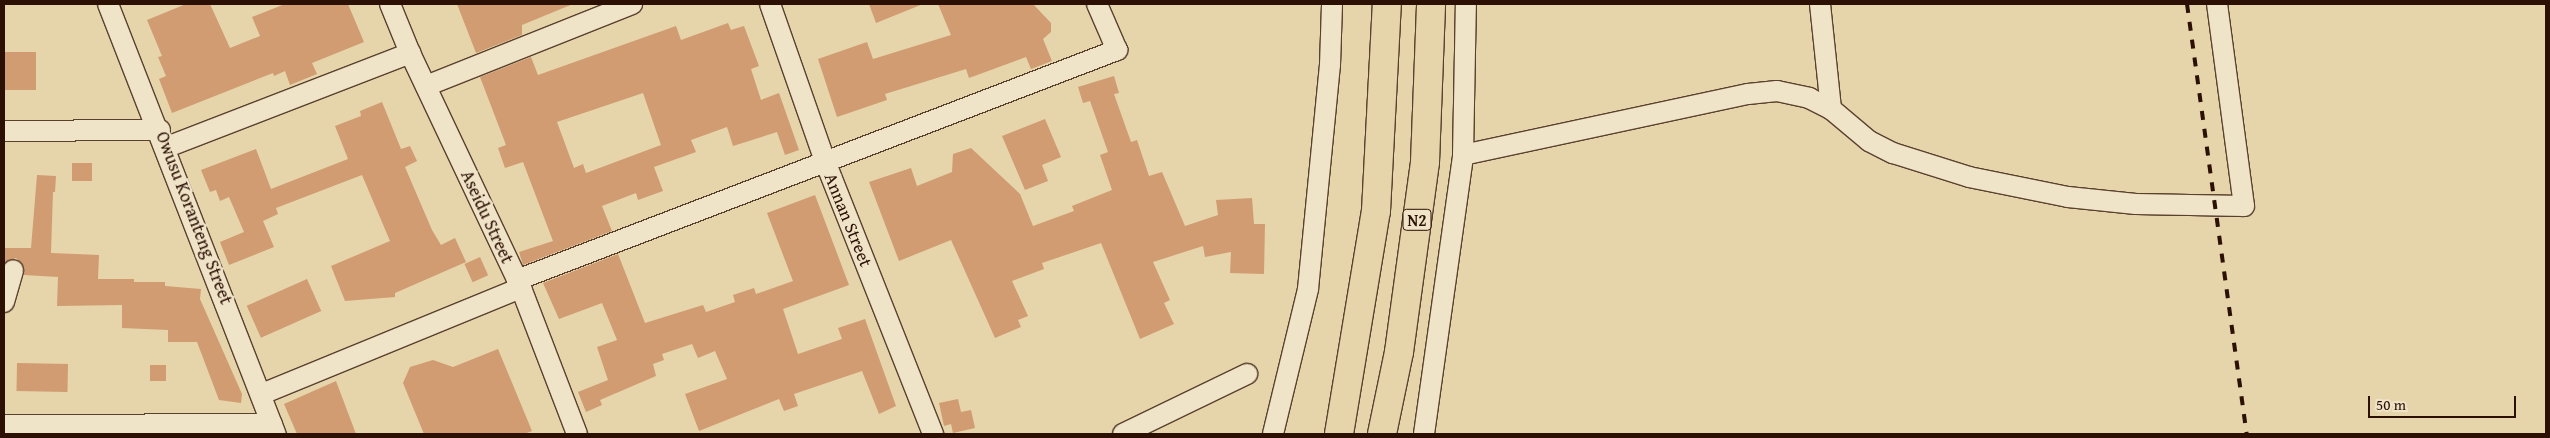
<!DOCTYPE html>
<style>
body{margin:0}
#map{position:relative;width:2550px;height:438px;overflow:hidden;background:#e6d4aa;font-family:"Gentium Book Plus",serif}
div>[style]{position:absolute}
.building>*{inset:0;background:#d19c71;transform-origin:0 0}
.roads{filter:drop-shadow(1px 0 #5a412e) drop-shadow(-1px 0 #5a412e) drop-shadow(0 1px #5a412e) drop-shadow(0 -1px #5a412e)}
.minor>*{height:20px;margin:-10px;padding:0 10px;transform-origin:10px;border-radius:10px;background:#efe3c8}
.highway>*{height:28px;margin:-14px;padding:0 14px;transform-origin:14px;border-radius:14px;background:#e6d4aa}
.rail>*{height:4px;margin-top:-2px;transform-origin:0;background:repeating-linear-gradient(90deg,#2c1004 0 9px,transparent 0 18px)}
span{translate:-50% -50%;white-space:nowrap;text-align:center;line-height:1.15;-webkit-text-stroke:5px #efe3c8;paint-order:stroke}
.shield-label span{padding:1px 4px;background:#efe3c8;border:1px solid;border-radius:4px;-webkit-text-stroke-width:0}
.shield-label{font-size:16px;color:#2c1004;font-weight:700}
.street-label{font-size:18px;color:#2c1004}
.frame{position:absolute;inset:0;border:5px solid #2c1004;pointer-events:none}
.scale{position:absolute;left:2368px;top:396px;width:148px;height:22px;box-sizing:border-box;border:2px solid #2c1004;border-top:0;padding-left:6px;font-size:15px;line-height:18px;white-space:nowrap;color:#2c1004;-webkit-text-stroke:4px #efe3c8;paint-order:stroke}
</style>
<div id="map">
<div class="building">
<i style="clip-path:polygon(186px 4px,210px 4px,230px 48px,260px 36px,252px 17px,285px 4px,348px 4px,364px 42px,312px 63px,317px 74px,290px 85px,285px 71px,274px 76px,273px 73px,172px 113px,159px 79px,166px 76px,158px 57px,162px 56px,147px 20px)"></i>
<i style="clip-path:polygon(457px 4px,573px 4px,522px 25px,522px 35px,476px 53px)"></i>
<i style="clip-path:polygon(869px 4px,923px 4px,876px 23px)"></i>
<i style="clip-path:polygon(938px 4px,1033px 4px,1051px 23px,1051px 32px,1043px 39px,1052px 61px,1031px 69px,1026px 57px,969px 78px,966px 69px,885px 94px,887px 100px,837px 117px,818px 59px,867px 42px,873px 59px,951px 35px)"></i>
<i style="clip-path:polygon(evenodd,728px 23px,731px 30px,744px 26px,759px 66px,751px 69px,761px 100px,779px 93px,799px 150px,785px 155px,777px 132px,733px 146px,727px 127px,691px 140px,696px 152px,654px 167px,663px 191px,638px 200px,636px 193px,602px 206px,612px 231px,523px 265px,519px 252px,553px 241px,523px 162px,505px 168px,498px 148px,506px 145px,480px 77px,531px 57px,538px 75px,676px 26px,681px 40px,728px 23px,643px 93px,661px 145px,586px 173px,583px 164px,574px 168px,557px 122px,643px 93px)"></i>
<i style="left:4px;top:52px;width:32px;height:38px"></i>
<i style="clip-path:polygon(1114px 76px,1119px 93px,1114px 94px,1131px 142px,1137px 140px,1149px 176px,1162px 172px,1185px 226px,1218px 215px,1216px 200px,1252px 198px,1254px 224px,1265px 224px,1264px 274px,1230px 273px,1231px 252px,1205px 257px,1203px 246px,1153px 262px,1170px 300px,1164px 303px,1174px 324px,1140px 339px,1101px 243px,1042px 263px,1044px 269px,1012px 281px,1028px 316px,1018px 320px,1021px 327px,995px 338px,951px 240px,899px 261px,869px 182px,911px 168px,917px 186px,952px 172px,953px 154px,971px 148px,1020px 194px,1033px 226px,1074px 211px,1072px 206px,1112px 190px,1100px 155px,1108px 152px,1090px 101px,1083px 103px,1078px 87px)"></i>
<i style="clip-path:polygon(382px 102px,401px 149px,410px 146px,417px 161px,405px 167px,432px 230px,441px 245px,455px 238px,466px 262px,395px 293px,395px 297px,345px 301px,331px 266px,390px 241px,362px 175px,276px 208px,278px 214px,263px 221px,274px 247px,229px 265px,220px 242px,244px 232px,229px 197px,220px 201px,216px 190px,210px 192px,201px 170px,256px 149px,271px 189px,348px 159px,335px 126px,361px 116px,360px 111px)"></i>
<i style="clip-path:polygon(1045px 119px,1061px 157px,1042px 165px,1048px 181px,1025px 190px,1002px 136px)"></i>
<i style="left:72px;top:163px;width:20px;height:18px"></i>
<i style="clip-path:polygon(37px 175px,56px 176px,55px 192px,53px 192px,51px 253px,99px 255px,98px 279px,134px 279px,134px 282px,165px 282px,165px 286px,201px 289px,200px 299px,242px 394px,241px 403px,219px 400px,197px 342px,168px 342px,168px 330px,122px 328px,122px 305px,57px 306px,58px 277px,24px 275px,24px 267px,16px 258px,4px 263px,4px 248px,31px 248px)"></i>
<i style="clip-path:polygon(815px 195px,849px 285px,783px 309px,798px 354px,842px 339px,838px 328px,865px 319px,896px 406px,879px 414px,862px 371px,794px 394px,798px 406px,784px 411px,779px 399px,699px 431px,685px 394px,727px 379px,715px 351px,698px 358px,692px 344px,662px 354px,664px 360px,653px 364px,656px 376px,600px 400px,602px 405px,586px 412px,578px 392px,608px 380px,597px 347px,617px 340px,602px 303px,559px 319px,543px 283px,618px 254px,645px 323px,703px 305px,706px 312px,735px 302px,733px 295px,754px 288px,756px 294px,793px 281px,767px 213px)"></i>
<i style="left:480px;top:257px;width:20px;height:17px;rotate:66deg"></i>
<i style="left:307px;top:279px;width:35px;height:66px;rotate:66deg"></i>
<i style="clip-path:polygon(498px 349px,532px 431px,524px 434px,424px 434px,403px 383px,410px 367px,433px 360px,453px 367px)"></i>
<i style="left:17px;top:363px;width:51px;height:28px;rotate:1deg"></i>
<i style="left:150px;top:365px;width:16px;height:16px"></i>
<i style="clip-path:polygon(336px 381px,356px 434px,297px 434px,284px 404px)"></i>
<i style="clip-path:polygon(958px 399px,961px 412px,971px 410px,975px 428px,953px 433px,951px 424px,944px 426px,939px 403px)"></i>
</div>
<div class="roads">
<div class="minor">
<i style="left:108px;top:4px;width:462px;rotate:68.7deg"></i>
<i style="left:390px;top:4px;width:53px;rotate:67.8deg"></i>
<i style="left:410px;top:53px;width:260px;rotate:64.7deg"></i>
<i style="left:521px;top:288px;width:156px;rotate:69deg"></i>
<i style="left:770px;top:4px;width:166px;rotate:70.7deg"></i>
<i style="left:825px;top:161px;width:294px;rotate:68.4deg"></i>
<i style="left:1820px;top:4px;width:106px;rotate:84deg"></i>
<i style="left:426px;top:86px;width:222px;rotate:-21.7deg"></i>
<i style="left:4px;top:131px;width:156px;rotate:-0.4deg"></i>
<i style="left:167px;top:147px;width:261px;rotate:-21.1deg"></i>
<i style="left:1463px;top:155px;width:291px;rotate:-12.1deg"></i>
<i style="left:1748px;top:94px;width:29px;rotate:-6deg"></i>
<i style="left:1777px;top:91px;width:33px;rotate:12deg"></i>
<i style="left:1809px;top:98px;width:25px;rotate:27deg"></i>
<i style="left:1831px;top:109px;width:50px;rotate:40.1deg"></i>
<i style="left:1869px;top:141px;width:27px;rotate:27deg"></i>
<i style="left:1893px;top:153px;width:80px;rotate:17.5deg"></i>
<i style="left:1969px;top:177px;width:101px;rotate:11.4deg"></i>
<i style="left:2068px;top:197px;width:68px;rotate:5.9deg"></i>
<i style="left:2136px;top:204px;width:108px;rotate:1.1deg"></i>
<i style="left:2244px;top:206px;width:204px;rotate:-97.6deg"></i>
<i style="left:517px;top:280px;width:643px;rotate:-20.97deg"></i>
<i style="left:1117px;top:50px;width:50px;rotate:-113.5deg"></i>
<i style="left:4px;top:302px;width:33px;rotate:-74deg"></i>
<i style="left:262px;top:394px;width:280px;rotate:-22.3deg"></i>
<i style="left:4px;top:425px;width:268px;rotate:-0.2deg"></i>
<i style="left:1123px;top:434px;width:138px;rotate:-25.8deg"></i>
<i style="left:1273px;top:434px;width:149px;rotate:-76.4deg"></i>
<i style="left:1308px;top:289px;width:225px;rotate:-84.4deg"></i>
<i style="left:1330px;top:65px;width:61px;rotate:-88.1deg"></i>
<i style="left:1424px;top:434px;width:282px;rotate:-82deg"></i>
<i style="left:1463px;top:155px;width:151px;rotate:-88.9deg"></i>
</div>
<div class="highway">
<i style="left:1339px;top:434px;width:226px;rotate:-80.6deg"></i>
<i style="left:1376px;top:211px;width:207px;rotate:-87deg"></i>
<i style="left:1382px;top:434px;width:84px;rotate:-78.3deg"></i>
<i style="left:1399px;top:352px;width:192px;rotate:-82.2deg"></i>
<i style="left:1425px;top:162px;width:158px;rotate:-87.8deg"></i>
</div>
</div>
<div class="rail">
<i style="left:2187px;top:4px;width:434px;rotate:82.1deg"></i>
</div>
<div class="shield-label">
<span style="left:1417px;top:220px">N2</span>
</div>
<div class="street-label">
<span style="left:487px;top:217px;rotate:65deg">Aseidu Street</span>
<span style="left:194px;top:218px;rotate:69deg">Owusu Koranteng Street</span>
<span style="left:848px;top:220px;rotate:68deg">Annan Street</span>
</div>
<div class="frame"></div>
<div class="scale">50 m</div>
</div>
